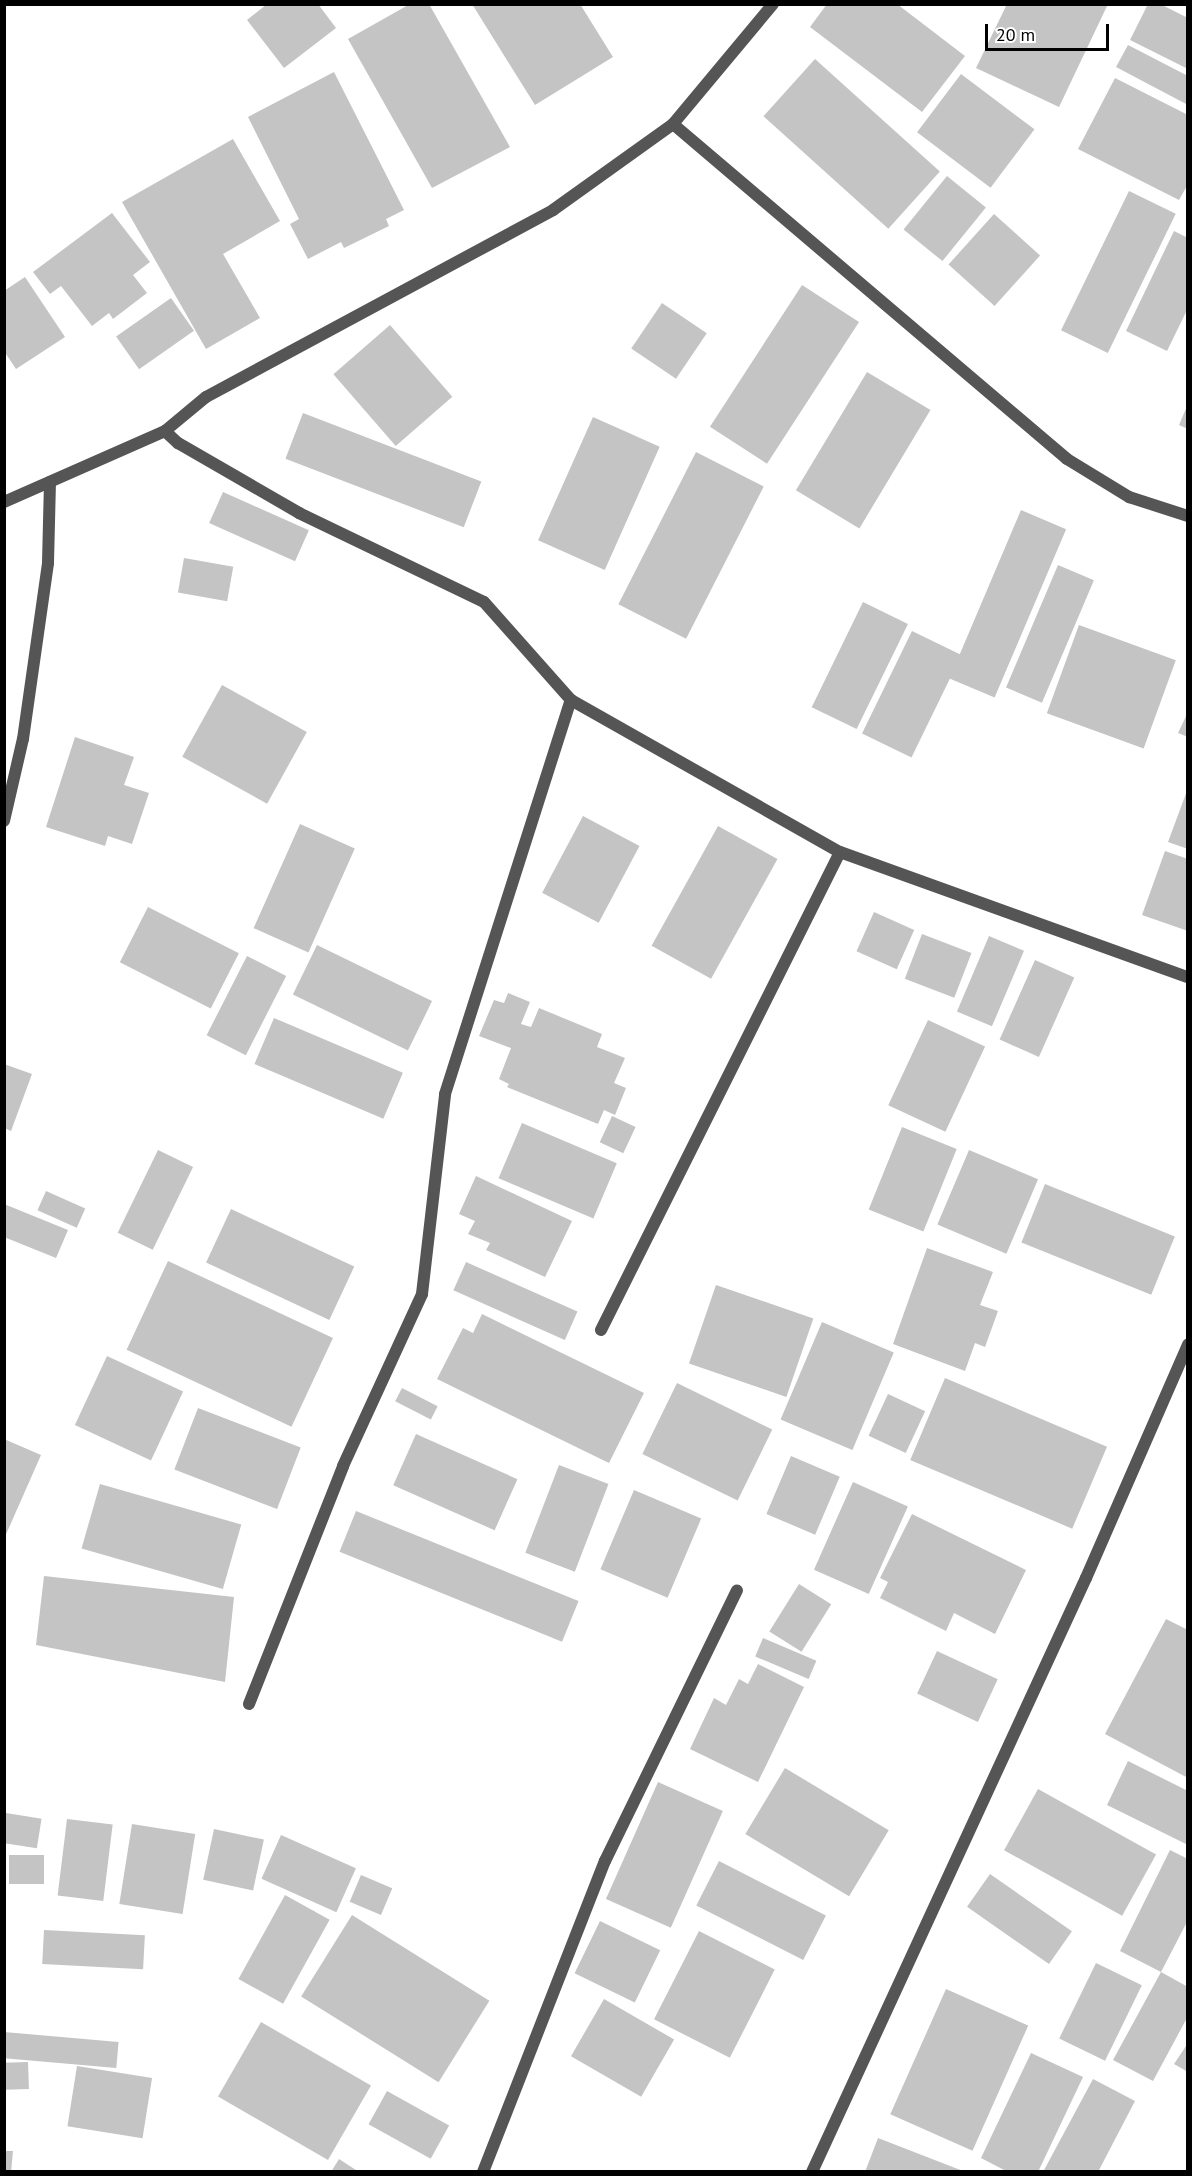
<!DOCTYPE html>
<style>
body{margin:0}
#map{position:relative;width:1192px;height:2176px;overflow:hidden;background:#fff;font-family:"PT Sans",sans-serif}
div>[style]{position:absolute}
.building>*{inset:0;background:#c4c4c4;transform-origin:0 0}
.street>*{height:12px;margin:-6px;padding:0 6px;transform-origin:6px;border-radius:6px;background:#555}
span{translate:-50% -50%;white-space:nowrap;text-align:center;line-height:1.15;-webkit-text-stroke:6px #fff;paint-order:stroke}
.frame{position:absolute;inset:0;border:6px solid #000;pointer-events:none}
.scale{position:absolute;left:985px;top:24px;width:124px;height:27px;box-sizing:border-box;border:3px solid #000;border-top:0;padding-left:8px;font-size:18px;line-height:21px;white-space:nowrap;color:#000;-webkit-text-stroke:4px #fff;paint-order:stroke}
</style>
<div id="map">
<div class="building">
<i style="clip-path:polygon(267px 4px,318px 4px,336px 28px,284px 68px,247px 20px)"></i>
<i style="clip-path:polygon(410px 4px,429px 4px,510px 147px,432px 188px,348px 39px)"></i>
<i style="clip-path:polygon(472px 4px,580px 4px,613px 57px,535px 105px)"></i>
<i style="clip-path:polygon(827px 4px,897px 4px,965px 56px,922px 112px,810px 27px)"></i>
<i style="clip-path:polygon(1007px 4px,1108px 4px,1059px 107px,976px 68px)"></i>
<i style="clip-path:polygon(1148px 4px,1160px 4px,1188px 18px,1188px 69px,1130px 40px)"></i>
<i style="clip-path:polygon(1128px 45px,1188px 76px,1188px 105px,1116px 67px)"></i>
<i style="left:815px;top:59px;width:168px;height:77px;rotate:42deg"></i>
<i style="clip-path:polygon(334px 72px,404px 210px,386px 219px,389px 226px,344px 248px,341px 242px,308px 259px,290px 224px,299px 219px,248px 117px)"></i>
<i style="left:961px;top:74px;width:92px;height:73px;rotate:37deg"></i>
<i style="clip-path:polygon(1115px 78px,1188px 115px,1188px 184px,1179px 200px,1078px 149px)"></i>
<i style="clip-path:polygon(233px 139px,280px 221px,223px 254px,260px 318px,206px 349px,122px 202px)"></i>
<i style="left:947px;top:176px;width:50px;height:69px;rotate:39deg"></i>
<i style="left:1129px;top:191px;width:52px;height:155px;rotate:26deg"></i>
<i style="clip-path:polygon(112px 213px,150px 262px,133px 275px,147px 293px,113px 319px,109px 313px,92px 326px,61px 286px,50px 294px,33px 272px)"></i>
<i style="left:994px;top:214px;width:62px;height:68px;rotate:42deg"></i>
<i style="clip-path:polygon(1174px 231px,1188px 238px,1188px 308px,1167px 351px,1126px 331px)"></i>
<i style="clip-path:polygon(25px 277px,65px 337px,16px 369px,4px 351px,4px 291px)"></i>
<i style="left:802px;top:285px;width:68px;height:169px;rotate:33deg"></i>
<i style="left:171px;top:298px;width:40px;height:67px;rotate:55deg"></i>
<i style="left:662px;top:303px;width:54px;height:55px;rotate:34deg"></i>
<i style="left:390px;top:325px;width:95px;height:75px;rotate:49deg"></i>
<i style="left:867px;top:372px;width:74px;height:138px;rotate:31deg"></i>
<i style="clip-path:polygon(1188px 404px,1188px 429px,1179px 425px)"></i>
<i style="left:303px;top:413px;width:191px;height:49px;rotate:21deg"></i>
<i style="left:593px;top:417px;width:73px;height:135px;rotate:24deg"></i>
<i style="left:696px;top:452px;width:76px;height:171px;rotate:27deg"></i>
<i style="left:223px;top:492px;width:94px;height:34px;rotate:24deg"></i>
<i style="left:1021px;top:510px;width:49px;height:183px;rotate:23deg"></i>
<i style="left:184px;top:558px;width:50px;height:35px;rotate:10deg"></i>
<i style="left:1058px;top:565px;width:39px;height:133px;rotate:23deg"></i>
<i style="left:863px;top:602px;width:50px;height:117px;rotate:26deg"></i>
<i style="left:1079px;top:625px;width:103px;height:94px;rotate:20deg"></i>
<i style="left:912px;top:631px;width:55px;height:114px;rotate:26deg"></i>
<i style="left:222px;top:685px;width:97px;height:82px;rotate:29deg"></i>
<i style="clip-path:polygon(1188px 712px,1188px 737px,1178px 733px)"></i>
<i style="clip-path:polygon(75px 737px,134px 757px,124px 785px,149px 793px,132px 844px,108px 836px,105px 846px,46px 827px)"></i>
<i style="clip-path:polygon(1188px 788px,1188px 849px,1168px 842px)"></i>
<i style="left:583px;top:816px;width:64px;height:87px;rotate:28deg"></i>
<i style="left:300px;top:824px;width:60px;height:114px;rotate:24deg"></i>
<i style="left:718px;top:826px;width:68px;height:137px;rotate:29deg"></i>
<i style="clip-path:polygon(1165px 851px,1188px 859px,1188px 931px,1142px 915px)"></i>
<i style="left:148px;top:907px;width:102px;height:62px;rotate:27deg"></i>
<i style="left:874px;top:912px;width:44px;height:43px;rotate:24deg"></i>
<i style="left:922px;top:934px;width:53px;height:48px;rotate:21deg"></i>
<i style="left:989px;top:936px;width:38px;height:82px;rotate:23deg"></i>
<i style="left:317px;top:945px;width:128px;height:55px;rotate:26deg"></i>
<i style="left:247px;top:956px;width:44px;height:89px;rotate:27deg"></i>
<i style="left:1035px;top:960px;width:43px;height:87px;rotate:24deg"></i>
<i style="clip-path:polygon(508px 993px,530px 1002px,521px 1024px,531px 1027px,539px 1008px,602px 1034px,597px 1047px,625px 1058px,614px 1083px,626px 1088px,615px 1115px,604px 1110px,598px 1124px,507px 1087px,509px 1084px,499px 1079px,511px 1048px,479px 1036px,494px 1000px,504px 1003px)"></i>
<i style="left:274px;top:1018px;width:140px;height:50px;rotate:23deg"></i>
<i style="left:928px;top:1020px;width:63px;height:94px;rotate:25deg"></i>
<i style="clip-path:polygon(4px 1064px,32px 1074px,11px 1131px,4px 1128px)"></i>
<i style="left:612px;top:1116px;width:26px;height:29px;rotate:25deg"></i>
<i style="left:522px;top:1123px;width:103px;height:60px;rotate:23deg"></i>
<i style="left:902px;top:1127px;width:59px;height:89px;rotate:22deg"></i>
<i style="left:158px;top:1150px;width:39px;height:92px;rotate:26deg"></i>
<i style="left:969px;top:1150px;width:75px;height:81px;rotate:23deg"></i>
<i style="clip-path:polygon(476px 1176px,572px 1221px,545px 1277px,486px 1250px,490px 1243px,468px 1234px,475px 1221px,459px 1214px)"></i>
<i style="left:1045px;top:1184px;width:140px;height:63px;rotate:22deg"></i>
<i style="left:46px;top:1191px;width:43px;height:21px;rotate:24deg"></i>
<i style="clip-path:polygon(4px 1204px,68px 1230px,56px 1258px,4px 1237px)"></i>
<i style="left:231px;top:1209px;width:136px;height:59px;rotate:25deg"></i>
<i style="clip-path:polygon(927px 1248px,993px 1272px,980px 1305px,998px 1311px,985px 1347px,975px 1343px,965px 1371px,893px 1344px)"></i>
<i style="left:168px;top:1261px;width:182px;height:98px;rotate:25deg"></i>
<i style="left:466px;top:1262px;width:122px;height:31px;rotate:24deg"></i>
<i style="left:716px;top:1285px;width:103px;height:83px;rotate:19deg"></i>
<i style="clip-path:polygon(482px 1314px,644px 1393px,609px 1463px,437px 1379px,463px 1328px,473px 1333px)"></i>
<i style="left:822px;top:1322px;width:78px;height:106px;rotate:23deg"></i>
<i style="left:107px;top:1356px;width:84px;height:76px;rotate:25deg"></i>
<i style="left:945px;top:1378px;width:176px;height:89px;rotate:23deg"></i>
<i style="left:677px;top:1383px;width:106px;height:79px;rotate:26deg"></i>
<i style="left:402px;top:1388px;width:40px;height:15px;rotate:27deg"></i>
<i style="left:888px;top:1394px;width:41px;height:46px;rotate:25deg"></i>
<i style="left:198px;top:1408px;width:110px;height:66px;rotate:21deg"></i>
<i style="left:416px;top:1434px;width:111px;height:56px;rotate:24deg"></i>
<i style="clip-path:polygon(4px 1439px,41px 1455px,4px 1539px)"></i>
<i style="left:791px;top:1456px;width:53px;height:63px;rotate:23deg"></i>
<i style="left:559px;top:1465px;width:53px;height:94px;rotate:21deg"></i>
<i style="left:853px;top:1482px;width:60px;height:96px;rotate:24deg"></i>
<i style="left:100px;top:1484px;width:147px;height:67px;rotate:16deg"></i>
<i style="left:634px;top:1490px;width:73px;height:86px;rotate:23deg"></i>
<i style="left:356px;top:1511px;width:240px;height:44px;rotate:22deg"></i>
<i style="clip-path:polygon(912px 1514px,1026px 1570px,995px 1634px,954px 1613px,946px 1631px,880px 1598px,888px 1582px,880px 1578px)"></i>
<i style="clip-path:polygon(44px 1576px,234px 1597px,225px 1682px,36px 1645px)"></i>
<i style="left:799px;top:1584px;width:38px;height:56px;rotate:32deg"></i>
<i style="clip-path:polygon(1166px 1619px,1188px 1630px,1188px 1778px,1105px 1734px)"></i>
<i style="left:763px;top:1638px;width:58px;height:20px;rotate:23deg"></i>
<i style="left:937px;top:1651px;width:67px;height:47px;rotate:25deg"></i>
<i style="clip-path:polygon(758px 1664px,804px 1687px,758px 1782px,690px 1749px,714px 1698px,726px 1705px,739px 1679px,748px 1684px)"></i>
<i style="clip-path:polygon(1128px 1761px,1188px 1791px,1188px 1845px,1107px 1805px)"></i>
<i style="left:785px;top:1768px;width:121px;height:77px;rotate:31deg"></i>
<i style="left:658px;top:1782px;width:71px;height:128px;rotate:24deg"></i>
<i style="left:1038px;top:1789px;width:135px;height:70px;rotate:29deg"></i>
<i style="left:6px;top:1813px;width:36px;height:30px;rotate:9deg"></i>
<i style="left:67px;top:1819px;width:46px;height:77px;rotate:7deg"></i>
<i style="left:132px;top:1824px;width:64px;height:81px;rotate:9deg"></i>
<i style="left:214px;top:1829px;width:51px;height:52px;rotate:12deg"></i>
<i style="left:281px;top:1835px;width:82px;height:48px;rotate:24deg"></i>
<i style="clip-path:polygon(1170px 1850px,1188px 1859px,1188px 1920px,1161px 1972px,1120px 1951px)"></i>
<i style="left:9px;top:1855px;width:35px;height:29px"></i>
<i style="left:719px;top:1861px;width:120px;height:50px;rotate:27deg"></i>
<i style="left:990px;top:1874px;width:100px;height:40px;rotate:35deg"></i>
<i style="left:361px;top:1875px;width:34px;height:29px;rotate:23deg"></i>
<i style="left:285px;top:1895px;width:51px;height:96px;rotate:29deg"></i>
<i style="left:352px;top:1915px;width:162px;height:96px;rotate:32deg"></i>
<i style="left:600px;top:1921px;width:67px;height:58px;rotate:26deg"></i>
<i style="left:44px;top:1930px;width:101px;height:34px;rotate:3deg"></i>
<i style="left:699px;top:1931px;width:85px;height:99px;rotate:27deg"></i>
<i style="left:1096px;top:1963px;width:51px;height:84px;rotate:26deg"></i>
<i style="clip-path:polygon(1161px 1972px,1188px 1987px,1188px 2016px,1153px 2081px,1113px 2060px)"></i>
<i style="left:946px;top:1989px;width:90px;height:137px;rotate:24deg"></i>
<i style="left:604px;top:1999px;width:81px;height:66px;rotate:30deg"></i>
<i style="left:261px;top:2022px;width:127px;height:86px;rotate:30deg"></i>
<i style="left:4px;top:2032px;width:115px;height:26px;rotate:5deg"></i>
<i style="clip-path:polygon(1188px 2043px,1188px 2072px,1174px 2064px)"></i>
<i style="clip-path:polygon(1031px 2053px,1083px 2077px,1038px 2172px,1008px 2172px,981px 2158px)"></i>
<i style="left:28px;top:2062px;width:27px;height:24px;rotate:88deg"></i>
<i style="left:77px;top:2066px;width:76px;height:61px;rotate:9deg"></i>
<i style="clip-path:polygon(1093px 2079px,1135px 2101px,1098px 2172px,1043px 2172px)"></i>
<i style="left:387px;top:2091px;width:71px;height:38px;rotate:29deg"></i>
<i style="clip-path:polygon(878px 2138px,963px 2171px,963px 2172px,865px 2172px)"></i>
<i style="clip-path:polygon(4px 2151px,13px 2151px,11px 2172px,4px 2172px)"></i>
<i style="clip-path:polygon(339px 2159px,359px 2172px,331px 2172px)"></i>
</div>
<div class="street">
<i style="left:673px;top:124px;width:517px;rotate:40.37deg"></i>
<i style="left:1067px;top:459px;width:73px;rotate:31.5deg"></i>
<i style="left:1129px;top:497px;width:62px;rotate:17.9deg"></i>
<i style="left:165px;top:431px;width:18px;rotate:43deg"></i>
<i style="left:178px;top:443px;width:140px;rotate:30deg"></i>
<i style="left:299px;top:513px;width:205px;rotate:25.7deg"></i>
<i style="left:484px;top:602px;width:131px;rotate:48.4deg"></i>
<i style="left:571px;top:700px;width:309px;rotate:29.5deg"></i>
<i style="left:840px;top:852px;width:370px;rotate:19.8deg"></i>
<i style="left:4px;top:502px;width:176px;rotate:-23.8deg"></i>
<i style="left:165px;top:431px;width:53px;rotate:-39.7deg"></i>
<i style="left:206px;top:397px;width:394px;rotate:-28.3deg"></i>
<i style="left:553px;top:210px;width:148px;rotate:-35.6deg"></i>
<i style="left:673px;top:124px;width:156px;rotate:-50.2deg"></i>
<i style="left:4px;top:821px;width:84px;rotate:-77deg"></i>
<i style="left:23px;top:739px;width:178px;rotate:-81.9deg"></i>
<i style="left:48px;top:563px;width:81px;rotate:-88.6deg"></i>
<i style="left:601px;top:1330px;width:534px;rotate:-63.43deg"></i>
<i style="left:249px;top:1704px;width:256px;rotate:-68.4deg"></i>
<i style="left:343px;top:1466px;width:189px;rotate:-65.3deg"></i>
<i style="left:422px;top:1294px;width:201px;rotate:-83.4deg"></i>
<i style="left:445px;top:1094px;width:414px;rotate:-72.3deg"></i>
<i style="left:483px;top:2172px;width:334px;rotate:-68.6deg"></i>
<i style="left:605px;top:1861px;width:301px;rotate:-64deg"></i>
<i style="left:812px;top:2172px;width:654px;rotate:-65.24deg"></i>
<i style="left:1086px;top:1578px;width:255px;rotate:-66.4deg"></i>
</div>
<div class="frame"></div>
<div class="scale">20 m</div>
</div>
